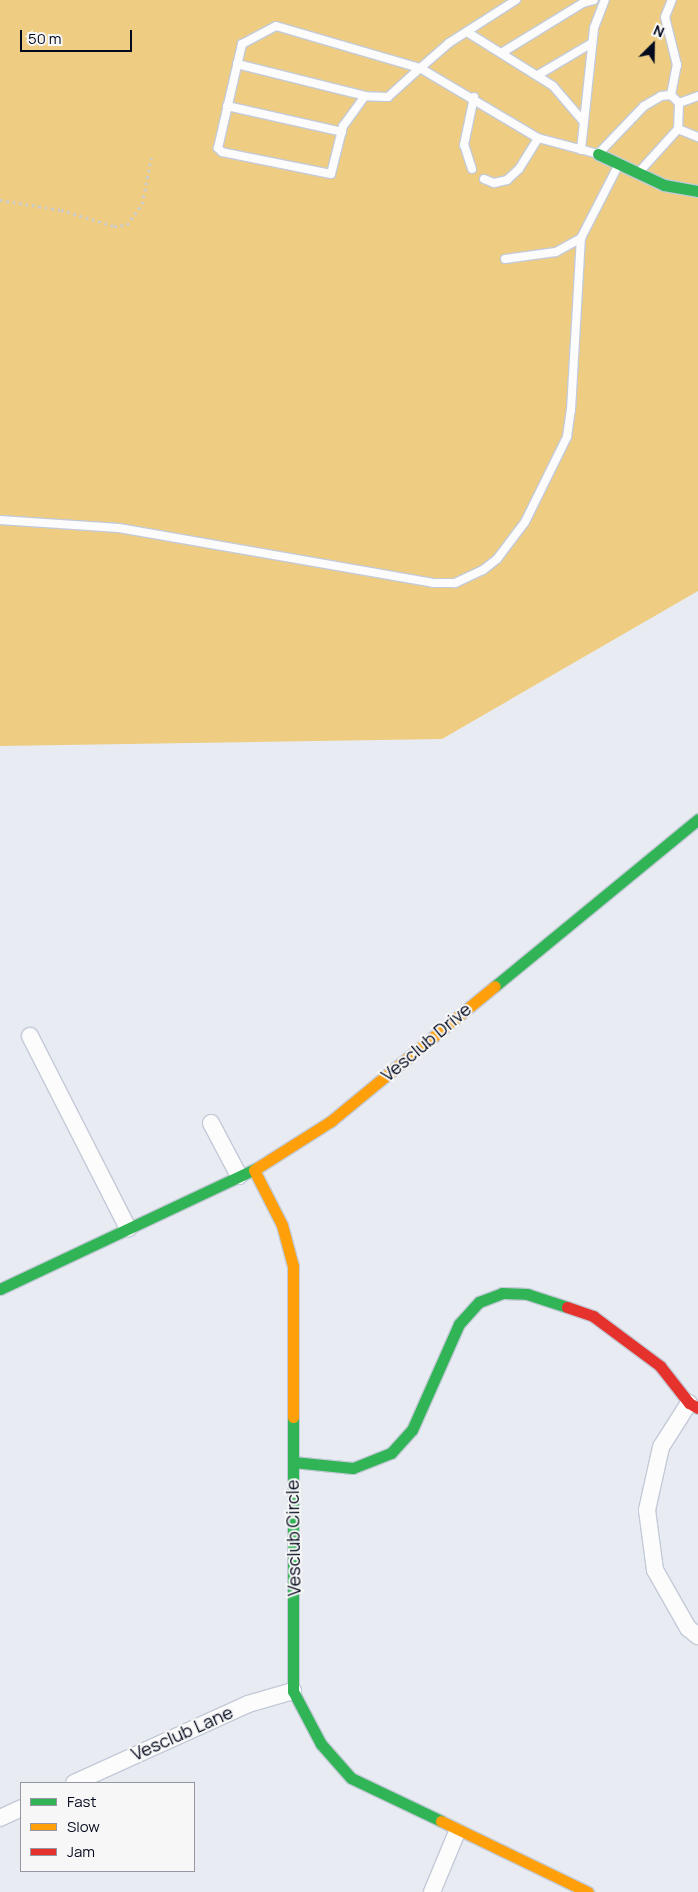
<!DOCTYPE html>
<style>
body{margin:0}
#map{position:relative;width:698px;height:1892px;overflow:hidden;background:#e8ecf2;font-family:Manrope,sans-serif}
div>[style]{position:absolute}
.green>*{inset:0;background:#eecd82}
.path>*{height:2.5px;margin-top:-1.25px;transform-origin:0;background:repeating-linear-gradient(90deg,#c9cbcf 0 2.5px,transparent 0 6.5px)}
.roads{filter:drop-shadow(1px 0 #c3cad7) drop-shadow(-1px 0 #c3cad7) drop-shadow(0 1px #c3cad7) drop-shadow(0 -1px #c3cad7)}
.lane>*{height:8px;margin:-4px;padding:0 4px;transform-origin:4px;border-radius:4px;background:#fcfcfd}
.street>*{height:16px;margin:-8px;padding:0 8px;transform-origin:8px;border-radius:8px;background:#fcfcfd}
.fast>*{height:11px;margin:-5.5px;padding:0 5.5px;transform-origin:5.5px;border-radius:5.5px;background:#30b455}
.slow>*{height:11px;margin:-5.5px;padding:0 5.5px;transform-origin:5.5px;border-radius:5.5px;background:#ff9f0a}
.jam>*{height:11px;margin:-5.5px;padding:0 5.5px;transform-origin:5.5px;border-radius:5.5px;background:#e5322d}
span{translate:-50% -50%;white-space:nowrap;text-align:center;line-height:1.15;-webkit-text-stroke:4px #f7f7f7;paint-order:stroke}
.street-label{font-size:18px;color:#030a1d}
.legend{position:absolute;left:20px;top:1782px;width:175px;height:90px;box-sizing:border-box;background:#f7f7f7;border:1px solid #9598a0;margin:0;padding:6px 9px;list-style:none;font-size:15px;color:#030a1d}
.legend li{display:flex;align-items:center;gap:10px;height:25px}
.legend b{width:25px;border:1px solid #9598a0}
.north{position:absolute;left:628px;top:20px;width:50px;height:50px;-webkit-text-stroke:4px #f7f7f7;paint-order:stroke;rotate:23deg;font-size:14px;font-weight:700;line-height:20px;text-align:center;color:#030a1d}
.north::after{content:'';display:block;margin:auto;width:18px;height:22px;background:#030a1d;clip-path:polygon(50% 0,100% 100%,50% 72%,0 100%)}
.scale{position:absolute;left:20px;top:30px;width:112px;height:22px;box-sizing:border-box;border:2px solid #030a1d;border-top:0;padding-left:6px;font-size:15px;line-height:18px;white-space:nowrap;color:#030a1d;-webkit-text-stroke:4px #f7f7f7;paint-order:stroke}
</style>
<div id="map">
<div class="green">
<i style="clip-path:polygon(0 0,698px 0,698px 591px,442px 739px,0 746px)"></i>
</div>
<div class="path">
<i style="left:0;top:200px;width:62px;rotate:9.3deg"></i>
<i style="left:61px;top:210px;width:55px;rotate:16.8deg"></i>
<i style="left:114px;top:226px;width:13px;rotate:-4deg"></i>
<i style="left:127px;top:225px;width:26px;rotate:-54deg"></i>
<i style="left:142px;top:204px;width:47px;rotate:-78.9deg"></i>
</div>
<div class="roads">
<div class="lane">
<i style="left:516px;top:0;width:80px;rotate:147.3deg"></i>
<i style="left:449px;top:43px;width:38px;rotate:139deg"></i>
<i style="left:420px;top:68px;width:43px;rotate:137.8deg"></i>
<i style="left:388px;top:97px;width:23px;rotate:-178deg"></i>
<i style="left:365px;top:96px;width:37px;rotate:126deg"></i>
<i style="left:343px;top:126px;width:49px;rotate:104deg"></i>
<i style="left:331px;top:174px;width:111px;rotate:-168.6deg"></i>
<i style="left:222px;top:152px;width:6px;rotate:-135deg"></i>
<i style="left:218px;top:148px;width:107px;rotate:-77deg"></i>
<i style="left:242px;top:44px;width:38px;rotate:-28deg"></i>
<i style="left:276px;top:26px;width:150px;rotate:16.3deg"></i>
<i style="left:420px;top:68px;width:137px;rotate:30.7deg"></i>
<i style="left:538px;top:138px;width:62px;rotate:14.9deg"></i>
<i style="left:598px;top:154px;width:66px;rotate:-46.2deg"></i>
<i style="left:644px;top:106px;width:20px;rotate:-30deg"></i>
<i style="left:661px;top:96px;width:10px;rotate:-6deg"></i>
<i style="left:671px;top:95px;width:11px;rotate:45deg"></i>
<i style="left:679px;top:103px;width:26px;rotate:92deg"></i>
<i style="left:678px;top:129px;width:57px;rotate:132.1deg"></i>
<i style="left:467px;top:32px;width:102px;rotate:32.1deg"></i>
<i style="left:553px;top:86px;width:46px;rotate:49.4deg"></i>
<i style="left:503px;top:52px;width:94px;rotate:-31.5deg"></i>
<i style="left:583px;top:3px;width:11px;rotate:-15deg"></i>
<i style="left:237px;top:64px;width:132px;rotate:14deg"></i>
<i style="left:538px;top:75px;width:63px;rotate:-30.7deg"></i>
<i style="left:671px;top:95px;width:31px;rotate:-79deg"></i>
<i style="left:677px;top:65px;width:49px;rotate:-104deg"></i>
<i style="left:665px;top:17px;width:18px;rotate:-68deg"></i>
<i style="left:679px;top:103px;width:20px;rotate:-20deg"></i>
<i style="left:227px;top:106px;width:118px;rotate:12.7deg"></i>
<i style="left:678px;top:129px;width:22px;rotate:22deg"></i>
<i style="left:581px;top:150px;width:123px;rotate:-83.9deg"></i>
<i style="left:594px;top:28px;width:30px;rotate:-69deg"></i>
<i style="left:472px;top:169px;width:25px;rotate:-108deg"></i>
<i style="left:464px;top:145px;width:49px;rotate:-78.2deg"></i>
<i style="left:484px;top:179px;width:11px;rotate:22deg"></i>
<i style="left:494px;top:183px;width:13px;rotate:-13deg"></i>
<i style="left:507px;top:180px;width:16px;rotate:-43deg"></i>
<i style="left:519px;top:169px;width:36px;rotate:-58deg"></i>
<i style="left:505px;top:259px;width:51px;rotate:-7.8deg"></i>
<i style="left:556px;top:252px;width:29px;rotate:-29deg"></i>
<i style="left:0;top:520px;width:119px;rotate:3.8deg"></i>
<i style="left:119px;top:528px;width:319px;rotate:9.9deg"></i>
<i style="left:433px;top:583px;width:22px"></i>
<i style="left:455px;top:583px;width:31px;rotate:-25deg"></i>
<i style="left:483px;top:570px;width:18px;rotate:-38deg"></i>
<i style="left:497px;top:559px;width:46px;rotate:-52.9deg"></i>
<i style="left:525px;top:522px;width:95px;rotate:-63.7deg"></i>
<i style="left:567px;top:437px;width:27px;rotate:-82deg"></i>
<i style="left:571px;top:410px;width:172px;rotate:-86.7deg"></i>
<i style="left:581px;top:238px;width:81px;rotate:-62.8deg"></i>
</div>
<div class="street">
<i style="left:30px;top:1036px;width:216px;rotate:63deg"></i>
<i style="left:211px;top:1123px;width:60px;rotate:62.2deg"></i>
<i style="left:689px;top:1403px;width:52px;rotate:122.5deg"></i>
<i style="left:661px;top:1447px;width:65px;rotate:102.5deg"></i>
<i style="left:647px;top:1510px;width:61px;rotate:82.4deg"></i>
<i style="left:655px;top:1570px;width:67px;rotate:60.4deg"></i>
<i style="left:688px;top:1628px;width:13px;rotate:39deg"></i>
<i style="left:74px;top:1783px;width:191px;rotate:-24.4deg"></i>
<i style="left:248px;top:1704px;width:47px;rotate:-16.1deg"></i>
<i style="left:0;top:1818px;width:23px;rotate:-25deg"></i>
<i style="left:432px;top:1892px;width:65px;rotate:-67.4deg"></i>
</div>
<div class="fast">
<i style="left:598px;top:154px;width:73px;rotate:25.2deg"></i>
<i style="left:664px;top:185px;width:35px;rotate:10deg"></i>
<i style="left:495px;top:986px;width:263px;rotate:-39.4deg"></i>
<i style="left:0;top:1289px;width:284px;rotate:-25.2deg"></i>
<i style="left:293px;top:1417px;width:274px;rotate:90deg"></i>
<i style="left:293px;top:1691px;width:60px;rotate:62.2deg"></i>
<i style="left:321px;top:1744px;width:45px;rotate:48.6deg"></i>
<i style="left:351px;top:1778px;width:100px;rotate:25.5deg"></i>
<i style="left:293px;top:1462px;width:60px;rotate:5.7deg"></i>
<i style="left:353px;top:1468px;width:41px;rotate:-21.5deg"></i>
<i style="left:391px;top:1453px;width:31px;rotate:-48deg"></i>
<i style="left:412px;top:1430px;width:116px;rotate:-66.1deg"></i>
<i style="left:459px;top:1324px;width:30px;rotate:-48deg"></i>
<i style="left:479px;top:1302px;width:25px;rotate:-21deg"></i>
<i style="left:502px;top:1293px;width:25px;rotate:2deg"></i>
<i style="left:527px;top:1294px;width:42px;rotate:18deg"></i>
</div>
<div class="slow">
<i style="left:257px;top:1168px;width:88px;rotate:-32.4deg"></i>
<i style="left:331px;top:1121px;width:212px;rotate:-39.5deg"></i>
<i style="left:254px;top:1170px;width:62px;rotate:63deg"></i>
<i style="left:282px;top:1225px;width:42px;rotate:75deg"></i>
<i style="left:293px;top:1266px;width:151px;rotate:90deg"></i>
<i style="left:441px;top:1821px;width:163px;rotate:25.8deg"></i>
</div>
<div class="jam">
<i style="left:567px;top:1307px;width:28px;rotate:19deg"></i>
<i style="left:593px;top:1316px;width:84px;rotate:36.7deg"></i>
<i style="left:660px;top:1366px;width:47px;rotate:51.9deg"></i>
<i style="left:689px;top:1403px;width:10px;rotate:29deg"></i>
</div>
</div>
<div class="street-label">
<span style="left:426px;top:1042px;rotate:-40deg">Vesclub Drive</span>
<span style="left:293px;top:1538px;rotate:-91deg">Vesclub Circle</span>
<span style="left:182px;top:1733px;rotate:-24deg">Vesclub Lane</span>
</div>
<ul class="legend">
<li><b style="height:6px;background:#30b455"></b>Fast</li>
<li><b style="height:6px;background:#ff9f0a"></b>Slow</li>
<li><b style="height:6px;background:#e5322d"></b>Jam</li>
</ul>
<div class="north">N</div>
<div class="scale">50 m</div>
</div>
